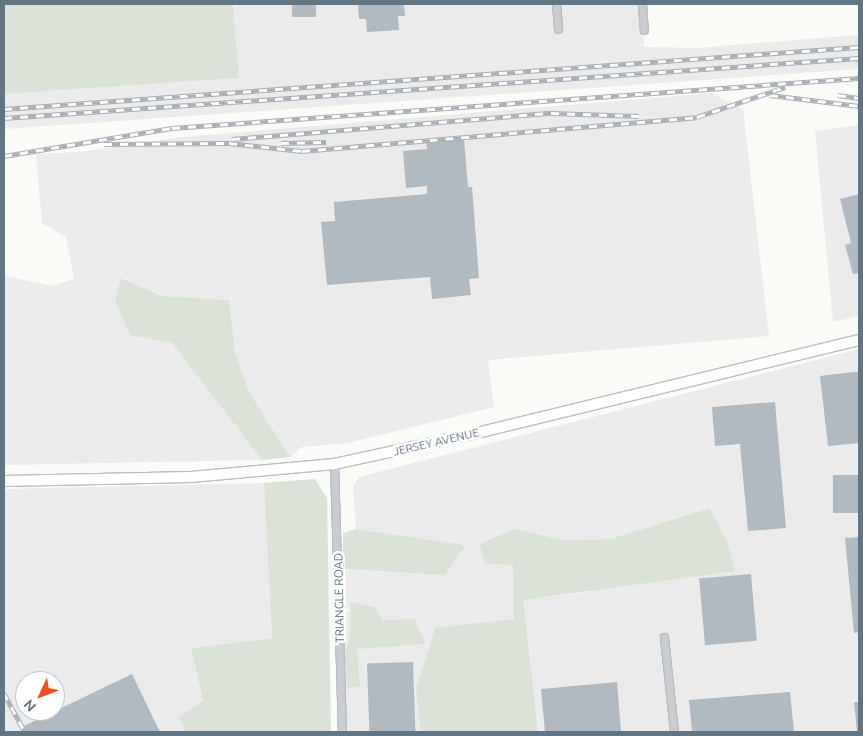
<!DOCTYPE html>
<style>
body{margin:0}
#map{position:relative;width:863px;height:736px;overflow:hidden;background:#fafaf7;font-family:Ubuntu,sans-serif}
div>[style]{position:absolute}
.built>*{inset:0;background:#eaebea}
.green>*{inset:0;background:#dbe2d7}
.building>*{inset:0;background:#b2bac1;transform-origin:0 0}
.roads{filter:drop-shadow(1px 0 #b9bfc4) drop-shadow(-1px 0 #b9bfc4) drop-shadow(0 1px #b9bfc4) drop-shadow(0 -1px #b9bfc4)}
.street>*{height:7px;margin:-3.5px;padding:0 3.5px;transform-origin:3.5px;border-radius:3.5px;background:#c9cdd1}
.secondary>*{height:10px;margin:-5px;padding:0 5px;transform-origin:5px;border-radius:5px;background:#fff}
.rail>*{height:4.5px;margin-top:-2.25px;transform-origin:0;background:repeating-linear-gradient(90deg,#fff 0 8px,#a9afb5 0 16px);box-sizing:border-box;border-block:1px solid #a9afb5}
span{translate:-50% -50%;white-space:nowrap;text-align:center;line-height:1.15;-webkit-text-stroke:5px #fff;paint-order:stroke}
.street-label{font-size:12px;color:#627585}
.frame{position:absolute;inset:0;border:5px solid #627585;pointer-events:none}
.north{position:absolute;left:15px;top:671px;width:50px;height:50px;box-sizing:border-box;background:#fff;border:1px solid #c0c8ce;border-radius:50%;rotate:227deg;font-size:14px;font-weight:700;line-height:20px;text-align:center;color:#627585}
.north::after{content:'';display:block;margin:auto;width:18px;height:22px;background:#f34f1d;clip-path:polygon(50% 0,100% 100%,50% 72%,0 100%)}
</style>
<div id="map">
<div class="built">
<i style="clip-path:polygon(233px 4px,641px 4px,644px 47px,697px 48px,859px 35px,859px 69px,4px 129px,4px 94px,239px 78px)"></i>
<i style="clip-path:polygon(711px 93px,743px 109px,769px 336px,488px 360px,494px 407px,348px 443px,302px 447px,290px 457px,249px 392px,235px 352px,229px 300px,162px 296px,122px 278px,130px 335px,172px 343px,262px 460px,4px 465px,4px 276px,52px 286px,74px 279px,66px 237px,42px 223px,36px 154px,78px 152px,183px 137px)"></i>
<i style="clip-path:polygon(859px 125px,859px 316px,833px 322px,815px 131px)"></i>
<i style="clip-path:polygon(859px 349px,859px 732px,538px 732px,522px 600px,588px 592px,710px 508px,610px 539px,563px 540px,515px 529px,479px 544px,485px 564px,513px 565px,514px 619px,416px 690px,421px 732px,343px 732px,335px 569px,445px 575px,465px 545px,356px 529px,353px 486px,359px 477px)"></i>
<i style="clip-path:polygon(evenodd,264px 483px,272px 638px,191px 648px,203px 701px,178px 717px,186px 732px,4px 732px,4px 489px,264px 483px,25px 681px,55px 681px,55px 711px,25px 711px,25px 681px)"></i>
</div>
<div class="green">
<i style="clip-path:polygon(4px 4px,233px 4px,239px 78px,4px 94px)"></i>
<i style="clip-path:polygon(121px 278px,162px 296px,229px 300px,235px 352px,249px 392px,290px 457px,262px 460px,172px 343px,130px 335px,115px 301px)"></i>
<i style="clip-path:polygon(315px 479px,327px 498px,331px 732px,186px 732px,178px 717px,203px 701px,191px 648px,272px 638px,264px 483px)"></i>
<i style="clip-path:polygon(710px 508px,728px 544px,735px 571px,523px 600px,538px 732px,421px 732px,416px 690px,435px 628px,514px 619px,513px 565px,485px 564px,479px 544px,515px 529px,563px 540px,610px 539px)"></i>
<i style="clip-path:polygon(356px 529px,466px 545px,445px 575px,343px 569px,343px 533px)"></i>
<i style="clip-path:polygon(350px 602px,375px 607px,382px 620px,415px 619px,425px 644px,357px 649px,360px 686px,348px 688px,344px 654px,350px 640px)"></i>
</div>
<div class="building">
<i style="left:292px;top:4px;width:24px;height:13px"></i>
<i style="clip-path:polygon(358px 4px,404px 4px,405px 16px,398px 16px,399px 30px,367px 32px,366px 19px,359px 19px)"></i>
<i style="clip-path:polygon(464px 139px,468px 187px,472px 187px,479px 278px,469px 279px,471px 295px,432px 299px,430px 277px,327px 285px,321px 222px,335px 221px,334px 202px,427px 194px,427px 186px,406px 188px,403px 151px,427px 149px,426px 142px)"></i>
<i style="clip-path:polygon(859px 194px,859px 273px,853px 274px,845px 245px,851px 243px,840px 199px)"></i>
<i style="clip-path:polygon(854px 372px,859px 372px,859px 443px,828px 446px,820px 376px)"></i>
<i style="clip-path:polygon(775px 402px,786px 528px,748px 531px,740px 444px,715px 446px,712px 407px)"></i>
<i style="left:859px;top:475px;width:38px;height:26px;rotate:90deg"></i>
<i style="clip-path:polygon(859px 537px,859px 632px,854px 633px,845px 538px)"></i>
<i style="left:751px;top:574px;width:67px;height:52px;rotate:85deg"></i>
<i style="left:413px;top:662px;width:70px;height:46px;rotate:88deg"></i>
<i style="clip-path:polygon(132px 674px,160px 732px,28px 732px,24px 726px)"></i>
<i style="clip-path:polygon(617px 682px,621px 732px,545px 732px,541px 689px)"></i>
<i style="clip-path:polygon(790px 692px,794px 732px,692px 732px,689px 700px)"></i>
<i style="clip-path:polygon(854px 702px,859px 702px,859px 732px,857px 732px)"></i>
</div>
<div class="roads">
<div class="street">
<i style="left:556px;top:4px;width:25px;rotate:85deg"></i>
<i style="left:642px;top:4px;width:26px;rotate:86deg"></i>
<i style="left:334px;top:464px;width:268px;rotate:88.3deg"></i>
<i style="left:664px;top:637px;width:96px;rotate:84deg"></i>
</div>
<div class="secondary">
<i style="left:4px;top:481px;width:187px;rotate:-1.2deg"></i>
<i style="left:191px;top:477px;width:144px;rotate:-5.2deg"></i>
<i style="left:334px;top:464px;width:142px;rotate:-12.2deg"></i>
<i style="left:473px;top:434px;width:397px;rotate:-13.7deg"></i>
</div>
</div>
<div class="rail">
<i style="left:770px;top:95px;width:90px;rotate:7deg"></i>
<i style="left:838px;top:95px;width:21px;rotate:8deg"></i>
<i style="left:4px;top:109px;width:857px;rotate:-4.15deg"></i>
<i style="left:4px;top:118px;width:857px;rotate:-4.01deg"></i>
<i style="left:232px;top:139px;width:320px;rotate:-4.7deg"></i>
<i style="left:551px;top:113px;width:88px;rotate:2deg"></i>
<i style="left:281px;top:143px;width:45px;rotate:-1.3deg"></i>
<i style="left:104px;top:144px;width:125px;rotate:-0.5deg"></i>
<i style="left:229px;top:143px;width:73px;rotate:6.3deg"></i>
<i style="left:302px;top:151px;width:396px;rotate:-4.9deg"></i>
<i style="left:697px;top:117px;width:93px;rotate:-18.8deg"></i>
<i style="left:4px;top:156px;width:170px;rotate:-9.5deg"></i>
<i style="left:172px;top:128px;width:689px;rotate:-4.16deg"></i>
<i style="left:4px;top:693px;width:44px;rotate:61.7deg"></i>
</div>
<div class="street-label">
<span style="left:436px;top:442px;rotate:-13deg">JERSEY AVENUE</span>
<span style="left:339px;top:598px;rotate:-91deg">TRIANGLE ROAD</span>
</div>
<div class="frame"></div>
<div class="north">N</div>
</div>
